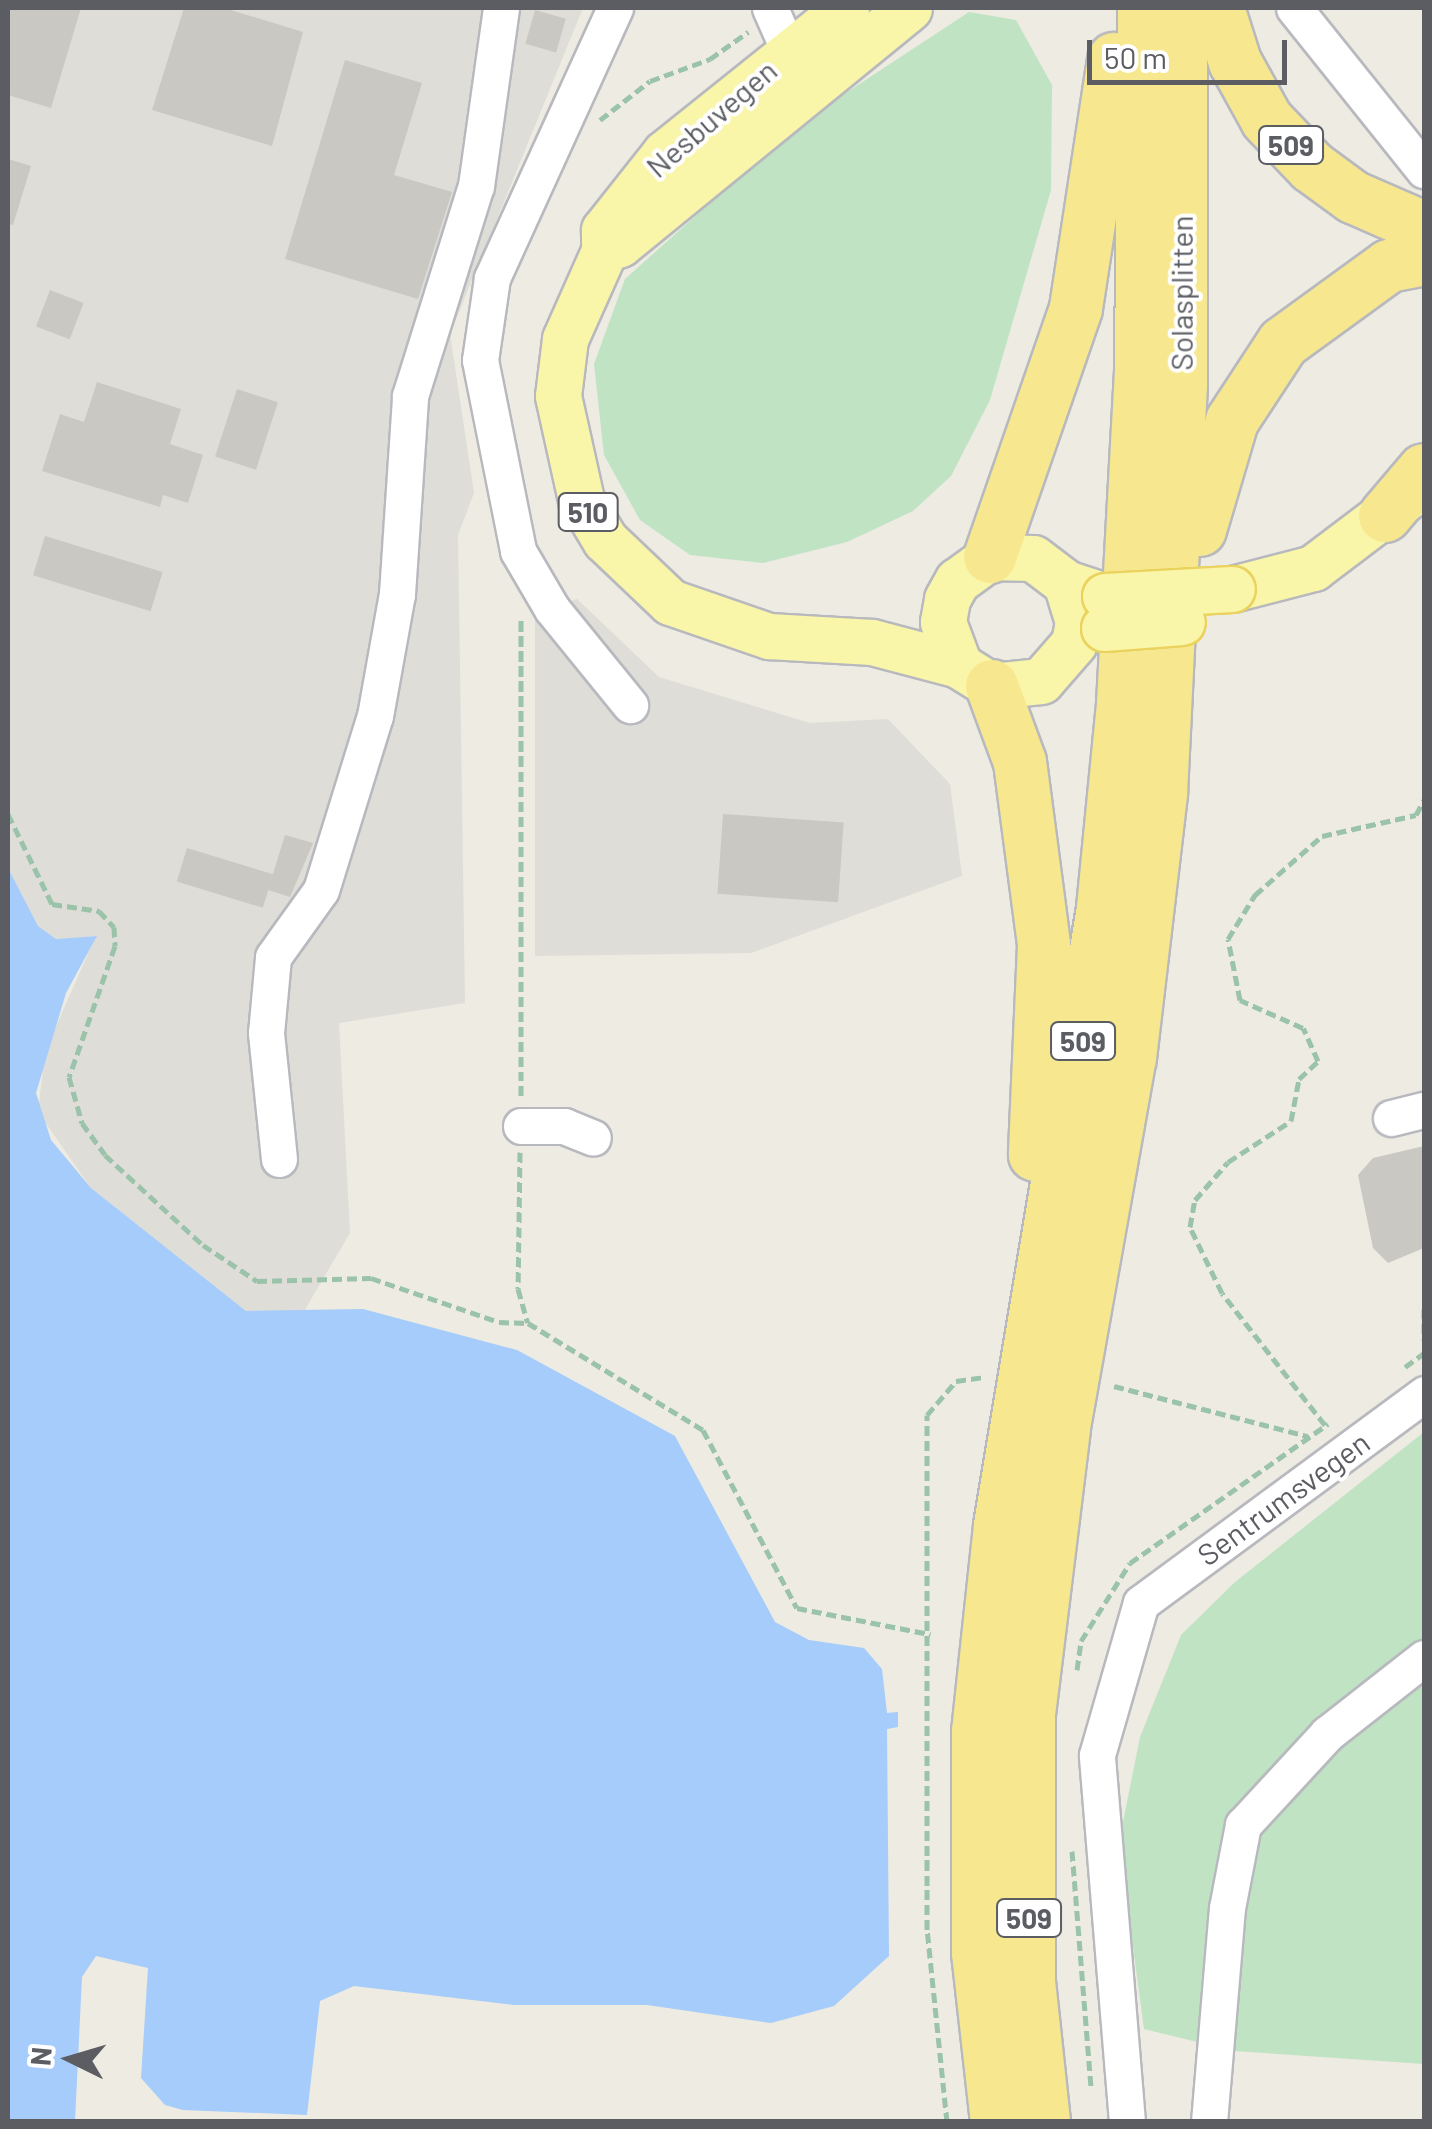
<!DOCTYPE html>
<style>
body{margin:0}
#map{position:relative;width:1432px;height:2129px;overflow:hidden;background:#edebe2;font-family:Barlow,sans-serif}
div>[style]{position:absolute}
.industrial>*{inset:0;background:#deddd7}
.green>*{inset:0;background:#c0e3c4}
.water>*{inset:0;background:#a5ccfa}
.building>*{inset:0;background:#cac8c2;transform-origin:0 0}
.path>*{height:5px;margin-top:-2.5px;transform-origin:0;background:repeating-linear-gradient(90deg,#9ac3aa 0 10px,transparent 0 15px)}
.roads{filter:drop-shadow(2px 0 #b8b9be) drop-shadow(-2px 0 #b8b9be) drop-shadow(0 2px #b8b9be) drop-shadow(0 -2px #b8b9be)}
.minor>*{height:35px;margin:-17.5px;padding:0 17.5px;transform-origin:17.5px;border-radius:17.5px;background:#fff}
.major>*{height:45px;margin:-22.5px;padding:0 22.5px;transform-origin:22.5px;border-radius:22.5px;background:#faf6a9}
.highway>*{height:52px;margin:-26px;padding:0 26px;transform-origin:26px;border-radius:26px;background:#f7e88f}
.bridges{filter:drop-shadow(2px 0 #ead25e) drop-shadow(-2px 0 #ead25e) drop-shadow(0 2px #ead25e) drop-shadow(0 -2px #ead25e)}
.major-bridge>*{height:45px;margin:-22.5px;padding:0 22.5px;transform-origin:22.5px;border-radius:22.5px;background:#faf6a9}
span{translate:-50% -50%;white-space:nowrap;text-align:center;line-height:1.15;-webkit-text-stroke:8px #fff;paint-order:stroke}
.shield-label span{padding:2px 8px;background:#fff;border:2px solid;border-radius:8px;-webkit-text-stroke-width:0}
.shield-label{font-size:28px;color:#5b5d62;font-weight:700}
.street-label{font-size:30px;color:#5b5d62}
.frame{position:absolute;inset:0;border:10px solid #5b5d62;pointer-events:none}
.north{position:absolute;left:20px;top:2009px;width:100px;height:100px;-webkit-text-stroke:8px #fff;paint-order:stroke;rotate:275deg;font-size:28px;font-weight:700;line-height:40px;text-align:center;color:#5b5d62}
.north::after{content:'';display:block;margin:auto;width:35px;height:45px;background:#5b5d62;clip-path:polygon(50% 0,100% 100%,50% 72%,0 100%)}
.scale{position:absolute;left:1087px;top:40px;width:200px;height:45px;box-sizing:border-box;border:5px solid #5b5d62;border-top:0;padding-left:12px;font-size:30px;line-height:35px;white-space:nowrap;color:#5b5d62;-webkit-text-stroke:8px #fff;paint-order:stroke}
</style>
<div id="map">
<div class="industrial">
<i style="clip-path:polygon(8px 8px,583px 8px,450px 334px,474px 493px,458px 535px,465px 1003px,339px 1023px,350px 1233px,303px 1313px,246px 1311px,91px 1188px,38px 1112px,45px 1051px,96px 936px,56px 939px,38px 926px,8px 868px)"></i>
<i style="clip-path:polygon(577px 599px,659px 677px,810px 723px,888px 719px,950px 784px,962px 876px,751px 953px,535px 956px,535px 615px)"></i>
</div>
<div class="green">
<i style="clip-path:polygon(969px 12px,1016px 20px,1052px 85px,1051px 190px,990px 400px,951px 476px,913px 511px,847px 542px,763px 563px,690px 555px,640px 520px,604px 455px,594px 364px,625px 279px,797px 125px)"></i>
<i style="clip-path:polygon(1424px 1432px,1424px 2064px,1234px 2051px,1144px 2029px,1119px 1842px,1140px 1737px,1181px 1635px,1235px 1582px)"></i>
</div>
<div class="water">
<i style="clip-path:polygon(8px 868px,38px 926px,56px 939px,97px 936px,66px 993px,36px 1093px,51px 1140px,91px 1188px,246px 1311px,363px 1309px,517px 1350px,675px 1436px,775px 1622px,809px 1640px,864px 1648px,882px 1669px,887px 1713px,898px 1712px,898px 1727px,887px 1729px,889px 1956px,834px 2006px,771px 2023px,647px 2005px,514px 2005px,354px 1986px,320px 2001px,307px 2115px,183px 2110px,165px 2105px,141px 2078px,148px 1968px,96px 1956px,82px 1977px,75px 2121px,8px 2121px)"></i>
</div>
<div class="building">
<i style="clip-path:polygon(8px 8px,81px 8px,51px 108px,8px 95px)"></i>
<i style="clip-path:polygon(184px 8px,224px 8px,303px 32px,272px 146px,152px 110px)"></i>
<i style="left:535px;top:10px;width:32px;height:35px;rotate:16deg"></i>
<i style="clip-path:polygon(345px 60px,422px 83px,394px 175px,452px 192px,418px 299px,285px 259px)"></i>
<i style="clip-path:polygon(8px 159px,31px 166px,13px 225px,8px 224px)"></i>
<i style="left:50px;top:290px;width:36px;height:39px;rotate:21deg"></i>
<i style="clip-path:polygon(97px 382px,181px 409px,170px 444px,203px 455px,188px 503px,163px 495px,160px 507px,42px 471px,60px 414px,84px 422px)"></i>
<i style="left:237px;top:389px;width:43px;height:71px;rotate:18deg"></i>
<i style="left:45px;top:536px;width:123px;height:41px;rotate:17deg"></i>
<i style="left:723px;top:814px;width:121px;height:80px;rotate:4deg"></i>
<i style="clip-path:polygon(285px 835px,313px 843px,290px 897px,268px 890px)"></i>
<i style="left:187px;top:848px;width:90px;height:35px;rotate:17deg"></i>
<i style="clip-path:polygon(1424px 1146px,1424px 1248px,1388px 1263px,1373px 1248px,1358px 1175px,1373px 1158px)"></i>
</div>
<div class="path">
<i style="left:600px;top:120px;width:63px;rotate:-38deg"></i>
<i style="left:650px;top:81px;width:64px;rotate:-20.1deg"></i>
<i style="left:710px;top:59px;width:47px;rotate:-35.4deg"></i>
<i style="left:8px;top:814px;width:100px;rotate:63.9deg"></i>
<i style="left:52px;top:904px;width:48px;rotate:8.5deg"></i>
<i style="left:99px;top:911px;width:22px;rotate:47deg"></i>
<i style="left:114px;top:927px;width:19px;rotate:87deg"></i>
<i style="left:115px;top:946px;width:139px;rotate:109.3deg"></i>
<i style="left:69px;top:1077px;width:48px;rotate:74.2deg"></i>
<i style="left:82px;top:1123px;width:39px;rotate:54deg"></i>
<i style="left:105px;top:1155px;width:133px;rotate:42.6deg"></i>
<i style="left:203px;top:1245px;width:65px;rotate:33.7deg"></i>
<i style="left:257px;top:1281px;width:114px;rotate:-1.5deg"></i>
<i style="left:371px;top:1278px;width:135px;rotate:19deg"></i>
<i style="left:499px;top:1322px;width:29px;rotate:2deg"></i>
<i style="left:521px;top:1096px;width:479px;rotate:-90deg"></i>
<i style="left:520px;top:1152px;width:137px;rotate:90.8deg"></i>
<i style="left:518px;top:1289px;width:35px;rotate:74deg"></i>
<i style="left:528px;top:1323px;width:205px;rotate:31.4deg"></i>
<i style="left:703px;top:1430px;width:201px;rotate:62.2deg"></i>
<i style="left:797px;top:1608px;width:136px;rotate:11.1deg"></i>
<i style="left:1424px;top:1309px;width:31px;rotate:90deg"></i>
<i style="left:1405px;top:1367px;width:24px;rotate:-36deg"></i>
<i style="left:1114px;top:1386px;width:200px;rotate:14.5deg"></i>
<i style="left:1325px;top:1425px;width:167px;rotate:-128deg"></i>
<i style="left:1222px;top:1293px;width:73px;rotate:-115.9deg"></i>
<i style="left:1190px;top:1227px;width:27px;rotate:-80deg"></i>
<i style="left:1195px;top:1200px;width:50px;rotate:-49deg"></i>
<i style="left:1228px;top:1162px;width:75px;rotate:-33.1deg"></i>
<i style="left:1291px;top:1121px;width:43px;rotate:-79.2deg"></i>
<i style="left:1299px;top:1079px;width:26px;rotate:-43deg"></i>
<i style="left:1318px;top:1061px;width:36px;rotate:-114deg"></i>
<i style="left:1303px;top:1028px;width:69px;rotate:-156deg"></i>
<i style="left:1240px;top:1000px;width:62px;rotate:-101.1deg"></i>
<i style="left:1228px;top:939px;width:52px;rotate:-58.5deg"></i>
<i style="left:1255px;top:895px;width:89px;rotate:-41.4deg"></i>
<i style="left:1322px;top:836px;width:96px;rotate:-12.6deg"></i>
<i style="left:1416px;top:815px;width:17px;rotate:-62deg"></i>
<i style="left:1077px;top:1670px;width:29px;rotate:-82deg"></i>
<i style="left:1081px;top:1641px;width:92px;rotate:-57.9deg"></i>
<i style="left:1130px;top:1563px;width:242px;rotate:-35.1deg"></i>
<i style="left:1072px;top:1851px;width:239px;rotate:85.4deg"></i>
<i style="left:947px;top:2122px;width:193px;rotate:-95.9deg"></i>
<i style="left:927px;top:1930px;width:515px;rotate:-90deg"></i>
<i style="left:927px;top:1415px;width:45px;rotate:-49.5deg"></i>
<i style="left:956px;top:1381px;width:28px;rotate:-8deg"></i>
</div>
<div class="roads">
<div class="minor">
<i style="left:615px;top:8px;width:297px;rotate:114.5deg"></i>
<i style="left:492px;top:278px;width:83px;rotate:98.3deg"></i>
<i style="left:480px;top:360px;width:195px;rotate:78.7deg"></i>
<i style="left:518px;top:551px;width:67px;rotate:59.6deg"></i>
<i style="left:552px;top:609px;width:124px;rotate:50.9deg"></i>
<i style="left:770px;top:8px;width:47px;rotate:66.2deg"></i>
<i style="left:789px;top:51px;width:27px;rotate:22deg"></i>
<i style="left:1294px;top:8px;width:208px;rotate:51.3deg"></i>
<i style="left:1391px;top:1118px;width:34px;rotate:-14deg"></i>
<i style="left:521px;top:1126px;width:43px"></i>
<i style="left:564px;top:1126px;width:31px;rotate:22deg"></i>
<i style="left:279px;top:1159px;width:127px;rotate:-95.9deg"></i>
<i style="left:266px;top:1033px;width:76px;rotate:-84.7deg"></i>
<i style="left:273px;top:957px;width:82px;rotate:-54.4deg"></i>
<i style="left:321px;top:890px;width:182px;rotate:-72.8deg"></i>
<i style="left:375px;top:716px;width:124px;rotate:-79.8deg"></i>
<i style="left:397px;top:594px;width:198px;rotate:-86.2deg"></i>
<i style="left:410px;top:396px;width:220px;rotate:-72.6deg"></i>
<i style="left:476px;top:186px;width:180px;rotate:-82deg"></i>
<i style="left:1127px;top:2122px;width:368px;rotate:-94.7deg"></i>
<i style="left:1097px;top:1755px;width:158px;rotate:-73.9deg"></i>
<i style="left:1141px;top:1603px;width:352px;rotate:-36.4deg"></i>
<i style="left:1209px;top:2122px;width:215px;rotate:-85.2deg"></i>
<i style="left:1227px;top:1908px;width:85px;rotate:-79.1deg"></i>
<i style="left:1243px;top:1825px;width:124px;rotate:-47.3deg"></i>
<i style="left:1327px;top:1734px;width:123px;rotate:-38.1deg"></i>
</div>
<div class="major">
<i style="left:909px;top:8px;width:373px;rotate:140.8deg"></i>
<i style="left:620px;top:244px;width:16px;rotate:162deg"></i>
<i style="left:605px;top:249px;width:98px;rotate:114deg"></i>
<i style="left:565px;top:339px;width:57px;rotate:97deg"></i>
<i style="left:558px;top:396px;width:107px;rotate:77.5deg"></i>
<i style="left:581px;top:500px;width:47px;rotate:59deg"></i>
<i style="left:605px;top:540px;width:90px;rotate:43.6deg"></i>
<i style="left:670px;top:602px;width:105px;rotate:19deg"></i>
<i style="left:769px;top:636px;width:103px;rotate:3.3deg"></i>
<i style="left:872px;top:642px;width:90px;rotate:14.8deg"></i>
<i style="left:604px;top:247px;width:17px;rotate:-90deg"></i>
<i style="left:604px;top:230px;width:98px;rotate:-51.6deg"></i>
<i style="left:665px;top:153px;width:232px;rotate:-38.7deg"></i>
<i style="left:1066px;top:583px;width:41px;rotate:72.9deg"></i>
<i style="left:1078px;top:622px;width:21px;rotate:101deg"></i>
<i style="left:1074px;top:643px;width:50px;rotate:131deg"></i>
<i style="left:1041px;top:681px;width:49px;rotate:174.2deg"></i>
<i style="left:992px;top:686px;width:39px;rotate:-148deg"></i>
<i style="left:959px;top:665px;width:46px;rotate:-110.4deg"></i>
<i style="left:943px;top:622px;width:23px;rotate:-80deg"></i>
<i style="left:947px;top:599px;width:21px;rotate:-61deg"></i>
<i style="left:957px;top:581px;width:41px;rotate:-36deg"></i>
<i style="left:990px;top:557px;width:43px;rotate:1.3deg"></i>
<i style="left:1033px;top:558px;width:41px;rotate:37.1deg"></i>
<i style="left:1066px;top:583px;width:41px;rotate:18.4deg"></i>
<i style="left:1232px;top:589px;width:84px;rotate:-14.5deg"></i>
<i style="left:1313px;top:568px;width:123px;rotate:-37.1deg"></i>
</div>
<div class="highway">
<i style="left:1218px;top:8px;width:57px;rotate:72.5deg"></i>
<i style="left:1235px;top:62px;width:66px;rotate:61.1deg"></i>
<i style="left:1267px;top:120px;width:65px;rotate:46.2deg"></i>
<i style="left:1312px;top:167px;width:51px;rotate:36.2deg"></i>
<i style="left:1353px;top:197px;width:77px;rotate:23.6deg"></i>
<i style="left:1385px;top:516px;width:60px;rotate:-49.7deg"></i>
<i style="left:1200px;top:530px;width:114px;rotate:-73.6deg"></i>
<i style="left:1232px;top:421px;width:93px;rotate:-56.8deg"></i>
<i style="left:1283px;top:343px;width:131px;rotate:-36deg"></i>
<i style="left:1389px;top:266px;width:36px;rotate:-11deg"></i>
<i style="left:990px;top:557px;width:263px;rotate:-70.9deg"></i>
<i style="left:1076px;top:308px;width:252px;rotate:-81.3deg"></i>
<i style="left:992px;top:686px;width:81px;rotate:69.8deg"></i>
<i style="left:1020px;top:762px;width:185px;rotate:82.5deg"></i>
<i style="left:1044px;top:945px;width:210px;rotate:92.5deg"></i>
<i style="left:997px;top:2122px;width:170px;rotate:-96.4deg"></i>
<i style="left:978px;top:1953px;width:221px;rotate:-90deg"></i>
<i style="left:978px;top:1732px;width:208px;rotate:-83.9deg"></i>
<i style="left:1000px;top:1525px;width:626px;rotate:-80.52deg"></i>
<i style="left:1103px;top:908px;width:206px;rotate:-84.4deg"></i>
<i style="left:1123px;top:703px;width:336px;rotate:-86.9deg"></i>
<i style="left:1141px;top:367px;width:359px;rotate:-89.5deg"></i>
<i style="left:1044px;top:2122px;width:141px;rotate:-96.1deg"></i>
<i style="left:1029px;top:1982px;width:268px;rotate:-90deg"></i>
<i style="left:1029px;top:1714px;width:289px;rotate:-83deg"></i>
<i style="left:1064px;top:1427px;width:375px;rotate:-79.9deg"></i>
<i style="left:1130px;top:1058px;width:267px;rotate:-83.3deg"></i>
<i style="left:1161px;top:793px;width:408px;rotate:-87.2deg"></i>
<i style="left:1181px;top:385px;width:377px;rotate:-90deg"></i>
</div>
</div>
<div class="bridges">
<div class="major-bridge">
<i style="left:1105px;top:596px;width:127px;rotate:-3.2deg"></i>
<i style="left:1104px;top:628px;width:78px;rotate:-4.4deg"></i>
</div>
</div>
<div class="shield-label">
<span style="left:1291px;top:145px">509</span>
<span style="left:588px;top:512px">510</span>
<span style="left:1083px;top:1041px">509</span>
<span style="left:1029px;top:1918px">509</span>
</div>
<div class="street-label">
<span style="left:711px;top:118px;rotate:-41deg">Nesbuvegen</span>
<span style="left:1181px;top:293px;rotate:-90deg">Solasplitten</span>
<span style="left:1283px;top:1498px;rotate:-36deg">Sentrumsvegen</span>
</div>
<div class="frame"></div>
<div class="north">N</div>
<div class="scale">50 m</div>
</div>
